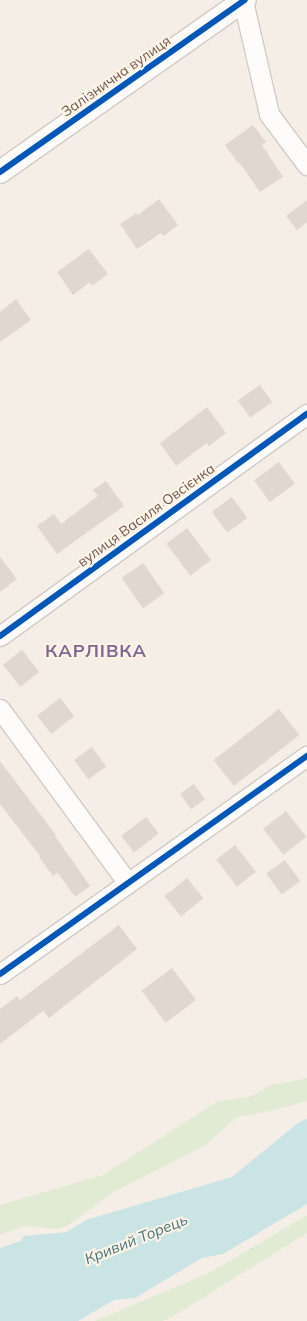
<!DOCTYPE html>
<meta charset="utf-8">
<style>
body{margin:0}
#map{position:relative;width:307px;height:1321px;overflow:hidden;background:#f4eee7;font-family:Mulish,sans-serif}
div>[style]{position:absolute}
.green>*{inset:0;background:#e1ead2}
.water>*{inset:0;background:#cae3e4}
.building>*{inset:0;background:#e0d7cf;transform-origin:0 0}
.roads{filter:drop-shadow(1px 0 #d2cac4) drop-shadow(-1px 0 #d2cac4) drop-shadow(0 1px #d2cac4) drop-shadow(0 -1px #d2cac4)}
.minor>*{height:19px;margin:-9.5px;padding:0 9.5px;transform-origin:9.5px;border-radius:9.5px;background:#fdfcfb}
.tertiary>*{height:22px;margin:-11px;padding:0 11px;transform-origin:11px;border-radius:11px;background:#fdfcfb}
.cycleway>*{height:6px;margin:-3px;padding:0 3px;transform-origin:3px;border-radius:3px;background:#0057b8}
span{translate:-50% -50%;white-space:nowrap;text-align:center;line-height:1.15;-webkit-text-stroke:4px #fef4e7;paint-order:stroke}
.street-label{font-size:14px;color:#6f554a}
.water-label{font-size:15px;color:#43747b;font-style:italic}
.district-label{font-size:18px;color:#816693;font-weight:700;letter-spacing:1px}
</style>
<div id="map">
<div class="green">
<i style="clip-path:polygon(307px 1078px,307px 1101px,270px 1111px,237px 1117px,204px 1146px,112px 1193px,67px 1226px,56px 1229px,25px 1226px,0 1235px,0 1205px,103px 1175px,218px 1101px,250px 1097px,269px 1086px)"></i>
<i style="clip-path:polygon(307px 1215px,307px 1233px,170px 1318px,162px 1321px,95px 1321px,211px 1272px)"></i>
</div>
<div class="water">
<i style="clip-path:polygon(307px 1119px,307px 1204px,223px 1254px,202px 1258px,135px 1298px,114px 1300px,78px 1321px,0 1321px,0 1248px,21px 1241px,24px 1236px,67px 1232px,86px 1220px,232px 1177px,299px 1122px)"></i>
</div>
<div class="building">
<i style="clip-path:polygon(253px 125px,266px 142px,262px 145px,283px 177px,260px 192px,239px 162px,238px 163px,225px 145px)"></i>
<i style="clip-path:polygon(159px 199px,178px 225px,164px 236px,161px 233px,137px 249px,120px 224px,136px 213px,138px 215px)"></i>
<i style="clip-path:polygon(307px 200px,307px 222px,297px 230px,286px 216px)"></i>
<i style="clip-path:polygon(89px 249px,108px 274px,92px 286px,90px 282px,73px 295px,57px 272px)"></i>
<i style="clip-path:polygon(16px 299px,31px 320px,0 342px,0 312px)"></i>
<i style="left:260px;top:385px;width:21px;height:27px;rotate:55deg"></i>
<i style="clip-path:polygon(207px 407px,226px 433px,209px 446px,207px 443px,176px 466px,160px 443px)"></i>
<i style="left:279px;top:462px;width:27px;height:31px;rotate:54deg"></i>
<i style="clip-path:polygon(106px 481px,124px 506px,57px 554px,37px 526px,54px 514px,61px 524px,98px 496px,93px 490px)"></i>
<i style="left:232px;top:497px;width:26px;height:25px;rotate:54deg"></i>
<i style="left:187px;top:528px;width:40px;height:26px;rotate:53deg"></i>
<i style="clip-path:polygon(0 557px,17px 579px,0 592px)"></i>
<i style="left:143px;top:563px;width:37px;height:26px;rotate:55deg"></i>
<i style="left:22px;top:650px;width:28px;height:24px;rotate:52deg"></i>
<i style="left:60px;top:698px;width:23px;height:29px;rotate:52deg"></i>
<i style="left:279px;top:709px;width:33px;height:83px;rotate:52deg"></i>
<i style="left:92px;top:747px;width:24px;height:22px;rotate:54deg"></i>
<i style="clip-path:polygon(0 761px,56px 835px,55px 836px,90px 886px,75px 897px,58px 873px,53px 876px,39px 857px,40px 856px,0 804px)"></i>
<i style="left:194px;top:784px;width:19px;height:17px;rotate:55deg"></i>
<i style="left:286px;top:811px;width:33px;height:29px;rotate:52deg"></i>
<i style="left:146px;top:817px;width:21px;height:31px;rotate:53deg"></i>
<i style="left:235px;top:845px;width:34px;height:24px;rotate:52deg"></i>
<i style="left:285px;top:860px;width:26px;height:23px;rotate:54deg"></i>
<i style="left:187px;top:878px;width:26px;height:29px;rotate:51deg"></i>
<i style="clip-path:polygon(119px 925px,137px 949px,49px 1018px,43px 1011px,0 1044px,0 1009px,17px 996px,20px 1000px)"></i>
<i style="left:172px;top:968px;width:40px;height:38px;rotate:53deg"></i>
</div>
<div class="roads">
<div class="minor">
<i style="left:243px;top:1px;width:116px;rotate:77deg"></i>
<i style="left:269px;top:114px;width:64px;rotate:53.3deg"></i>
<i style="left:0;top:636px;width:379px;rotate:-35.9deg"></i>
<i style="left:0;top:709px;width:216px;rotate:53.7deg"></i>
<i style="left:0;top:974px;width:377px;rotate:-35.4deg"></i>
</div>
<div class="tertiary">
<i style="left:0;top:172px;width:299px;rotate:-35.1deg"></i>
</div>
</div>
<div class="cycleway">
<i style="left:0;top:172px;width:299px;rotate:-35.1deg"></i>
<i style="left:0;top:636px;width:379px;rotate:-35.9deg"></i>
<i style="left:0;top:974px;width:377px;rotate:-35.4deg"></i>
</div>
<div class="street-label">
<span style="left:116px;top:76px;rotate:-35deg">Залізнична вулиця</span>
<span style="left:146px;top:515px;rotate:-36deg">вулиця Василя Овсієнка</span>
</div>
<div class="water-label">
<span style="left:136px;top:1239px;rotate:-22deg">Кривий Торець</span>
</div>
<div class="district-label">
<span style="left:96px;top:651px">КАРЛІВКА</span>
</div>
</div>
